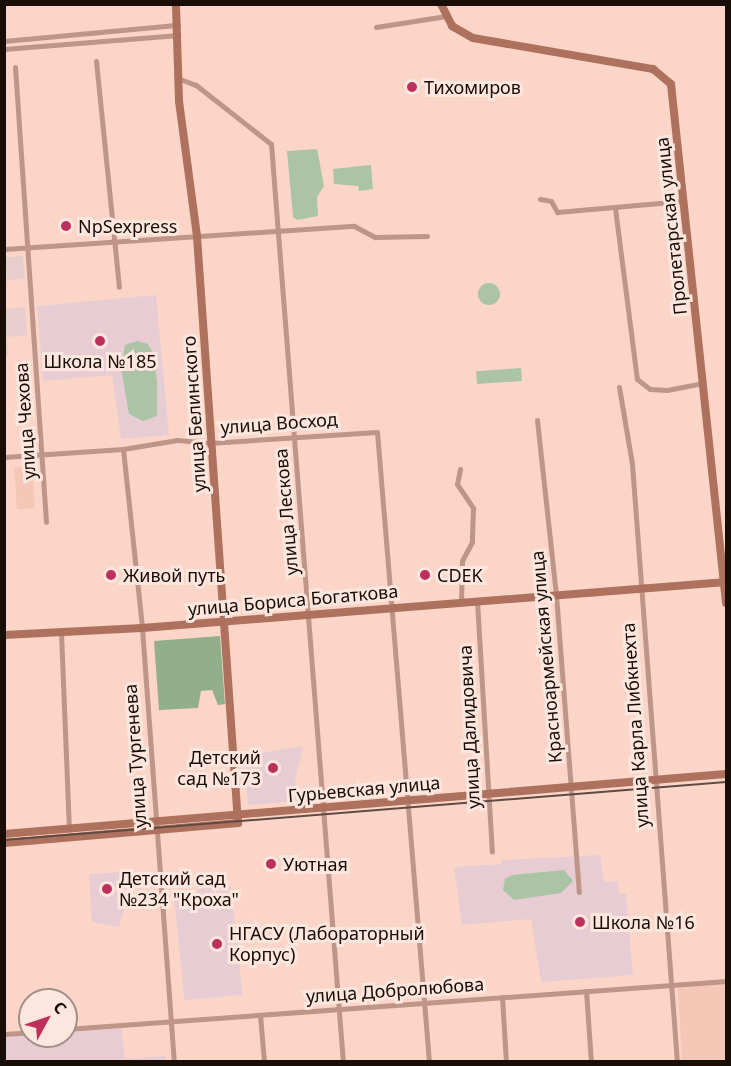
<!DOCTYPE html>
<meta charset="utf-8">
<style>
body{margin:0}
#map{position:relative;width:731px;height:1066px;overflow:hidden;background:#fbd5c7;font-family:"Noto Sans",sans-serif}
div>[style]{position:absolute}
.built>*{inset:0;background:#f4c7b6;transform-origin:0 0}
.education>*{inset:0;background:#e7cdd3;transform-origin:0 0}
.medical>*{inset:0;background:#e8cdce;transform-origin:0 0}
.green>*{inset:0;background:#aac4a5;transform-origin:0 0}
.round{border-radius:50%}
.forest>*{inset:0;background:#91af8b}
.street>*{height:5px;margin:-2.5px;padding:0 2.5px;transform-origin:2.5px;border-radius:2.5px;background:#bf9587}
.secondary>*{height:8px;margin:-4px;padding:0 4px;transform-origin:4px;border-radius:4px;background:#ad715d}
.tram>*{height:1.5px;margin:-0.75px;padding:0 0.75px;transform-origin:0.75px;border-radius:0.75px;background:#5f4b44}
.dots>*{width:16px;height:16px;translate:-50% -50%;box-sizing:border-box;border:3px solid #fde6dd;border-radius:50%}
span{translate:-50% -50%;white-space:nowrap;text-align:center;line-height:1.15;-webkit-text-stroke:6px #fde6dd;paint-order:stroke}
.poi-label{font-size:18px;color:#190d08}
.left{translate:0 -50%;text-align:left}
.right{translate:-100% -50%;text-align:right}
.street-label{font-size:18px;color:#190d08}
.frame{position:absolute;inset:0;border:6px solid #190d08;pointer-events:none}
.north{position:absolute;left:18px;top:988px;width:60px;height:60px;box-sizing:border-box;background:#fde6dd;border:2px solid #a28f88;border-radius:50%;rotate:50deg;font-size:16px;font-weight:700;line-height:24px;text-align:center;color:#190d08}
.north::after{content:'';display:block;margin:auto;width:21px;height:27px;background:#be305c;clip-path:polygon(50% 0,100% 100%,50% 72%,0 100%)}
</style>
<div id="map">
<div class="built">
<i style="left:32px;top:466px;width:42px;height:18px;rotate:86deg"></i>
<i style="clip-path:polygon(726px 983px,726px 1061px,682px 1061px,678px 988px)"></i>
</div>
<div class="education">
<i style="clip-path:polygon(156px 295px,169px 435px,121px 439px,112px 375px,43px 381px,37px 306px)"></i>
<i style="clip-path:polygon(303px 746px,295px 781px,298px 801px,248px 805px,245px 756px)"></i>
<i style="clip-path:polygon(600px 855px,604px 882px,618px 881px,619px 894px,626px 894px,633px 975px,541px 982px,531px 919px,462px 925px,454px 867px,501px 864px,502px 860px)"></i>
<i style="clip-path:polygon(123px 872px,126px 904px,119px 927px,92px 922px,89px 874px)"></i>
<i style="left:231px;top:886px;width:109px;height:58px;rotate:84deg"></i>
<i style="clip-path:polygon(121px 1025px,125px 1059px,165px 1056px,166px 1061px,5px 1061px,4px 1035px,66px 1036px,66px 1030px)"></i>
</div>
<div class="medical">
<i style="left:23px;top:256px;width:23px;height:18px;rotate:85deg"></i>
<i style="clip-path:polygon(4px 302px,5px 309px,25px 307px,27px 335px,7px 337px,8px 355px,5px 355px)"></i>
</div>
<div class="green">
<i style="clip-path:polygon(317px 149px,324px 186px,317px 197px,318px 216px,297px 220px,293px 217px,287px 151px)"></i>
<i style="clip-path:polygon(371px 165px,373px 189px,359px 191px,358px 186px,334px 184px,333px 169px)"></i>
<i class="round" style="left:478px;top:283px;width:22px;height:22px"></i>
<i style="clip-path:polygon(137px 341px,148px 344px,153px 354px,157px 381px,157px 416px,143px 421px,129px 414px,121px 368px,125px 345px)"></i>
<i style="left:521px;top:368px;width:13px;height:45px;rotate:86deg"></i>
<i style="clip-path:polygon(564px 870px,573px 881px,561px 893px,514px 900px,503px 890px,505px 879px,512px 875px)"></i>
</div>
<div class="forest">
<i style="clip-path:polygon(220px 636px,225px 704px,218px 705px,212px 690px,201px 691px,198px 708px,159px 710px,154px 641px)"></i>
</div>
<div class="street">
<i style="left:376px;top:27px;width:71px;rotate:-8.9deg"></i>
<i style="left:4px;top:41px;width:175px;rotate:-5.3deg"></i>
<i style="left:4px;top:49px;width:175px;rotate:-4.6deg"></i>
<i style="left:96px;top:61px;width:227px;rotate:84.2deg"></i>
<i style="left:15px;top:67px;width:456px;rotate:86.1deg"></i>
<i style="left:180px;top:79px;width:17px;rotate:21deg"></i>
<i style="left:196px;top:85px;width:95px;rotate:38.2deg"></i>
<i style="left:271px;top:144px;width:921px;rotate:85.52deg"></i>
<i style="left:540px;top:199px;width:11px;rotate:10deg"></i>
<i style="left:551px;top:201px;width:13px;rotate:61deg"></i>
<i style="left:557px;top:212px;width:126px;rotate:-5deg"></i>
<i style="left:615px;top:208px;width:172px;rotate:82.7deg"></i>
<i style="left:637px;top:379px;width:16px;rotate:38deg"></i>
<i style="left:650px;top:389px;width:17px;rotate:3deg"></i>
<i style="left:667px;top:390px;width:36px;rotate:-11deg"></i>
<i style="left:4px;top:249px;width:351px;rotate:-3.8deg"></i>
<i style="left:354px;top:226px;width:24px;rotate:28deg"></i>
<i style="left:375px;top:237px;width:52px;rotate:-1.1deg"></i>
<i style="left:619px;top:387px;width:78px;rotate:80.4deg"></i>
<i style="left:632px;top:464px;width:600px;rotate:85.7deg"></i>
<i style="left:537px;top:420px;width:176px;rotate:83.8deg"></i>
<i style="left:556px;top:595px;width:298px;rotate:85.6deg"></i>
<i style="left:123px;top:449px;width:180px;rotate:83.9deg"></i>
<i style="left:142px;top:628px;width:435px;rotate:85.8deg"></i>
<i style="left:4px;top:457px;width:119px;rotate:-3.8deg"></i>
<i style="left:123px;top:449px;width:55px;rotate:-9.5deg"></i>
<i style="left:177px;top:440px;width:33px;rotate:5deg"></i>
<i style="left:210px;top:443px;width:167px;rotate:-3.8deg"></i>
<i style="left:377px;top:432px;width:632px;rotate:85.28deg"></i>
<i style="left:460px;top:469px;width:15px;rotate:101deg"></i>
<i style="left:457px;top:484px;width:29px;rotate:56deg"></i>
<i style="left:473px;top:508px;width:34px;rotate:92deg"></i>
<i style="left:472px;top:542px;width:21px;rotate:118deg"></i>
<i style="left:462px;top:561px;width:42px;rotate:91.4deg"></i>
<i style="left:477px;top:601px;width:251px;rotate:86.6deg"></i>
<i style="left:61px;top:632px;width:198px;rotate:87.7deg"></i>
<i style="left:586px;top:991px;width:71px;rotate:86deg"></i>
<i style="left:502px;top:997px;width:65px;rotate:86.5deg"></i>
<i style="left:260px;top:1015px;width:47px;rotate:85.1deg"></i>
<i style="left:66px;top:1029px;width:662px;rotate:-4.16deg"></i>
<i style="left:4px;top:1034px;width:26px;rotate:-4deg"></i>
</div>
<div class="secondary">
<i style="left:441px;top:4px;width:25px;rotate:63deg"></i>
<i style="left:452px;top:26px;width:24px;rotate:30deg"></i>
<i style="left:473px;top:38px;width:183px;rotate:9.8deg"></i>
<i style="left:653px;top:69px;width:23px;rotate:40deg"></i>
<i style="left:671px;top:84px;width:522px;rotate:83.95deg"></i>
<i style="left:4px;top:635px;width:138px;rotate:-2.9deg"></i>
<i style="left:142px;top:628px;width:586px;rotate:-4.5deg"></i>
<i style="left:4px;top:834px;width:724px;rotate:-4.75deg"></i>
<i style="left:4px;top:843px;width:235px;rotate:-4.9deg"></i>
<i style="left:238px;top:823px;width:588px;rotate:-94deg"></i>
<i style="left:197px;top:236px;width:136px;rotate:-97.6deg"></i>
<i style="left:179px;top:101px;width:97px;rotate:-91.8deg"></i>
</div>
<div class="tram">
<i style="left:4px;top:840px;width:724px;rotate:-4.59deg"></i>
</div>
<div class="dots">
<i style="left:412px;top:87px;background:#be305c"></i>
<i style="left:66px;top:226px;background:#be305c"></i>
<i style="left:100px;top:341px;background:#be305c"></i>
<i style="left:111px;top:575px;background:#be305c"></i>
<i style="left:425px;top:575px;background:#be305c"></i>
<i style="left:273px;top:768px;background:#be305c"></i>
<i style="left:271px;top:864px;background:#be305c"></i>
<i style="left:107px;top:889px;background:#be305c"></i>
<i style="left:580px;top:922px;background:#be305c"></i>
<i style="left:217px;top:944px;background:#be305c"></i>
</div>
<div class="poi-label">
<span class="left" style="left:424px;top:87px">Тихомиров</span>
<span class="left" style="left:78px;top:226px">NpSexpress</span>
<span style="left:100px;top:361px">Школа №185</span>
<span class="left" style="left:123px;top:575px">Живой путь</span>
<span class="left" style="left:437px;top:575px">CDEK</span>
<span class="right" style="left:261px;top:768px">Детский<br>сад №173</span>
<span class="left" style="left:283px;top:864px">Уютная</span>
<span class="left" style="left:119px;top:889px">Детский сад<br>№234 "Кроха"</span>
<span class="left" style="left:592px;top:922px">Школа №16</span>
<span class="left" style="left:229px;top:944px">НГАСУ (Лабораторный<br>Корпус)</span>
</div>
<div class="street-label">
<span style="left:671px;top:226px;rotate:-96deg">Пролетарская улица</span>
<span style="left:194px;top:414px;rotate:-94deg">улица Белинского</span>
<span style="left:25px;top:421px;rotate:-94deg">улица Чехова</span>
<span style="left:279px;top:423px;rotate:-4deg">улица Восход</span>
<span style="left:286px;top:512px;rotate:-95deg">улица Лескова</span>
<span style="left:293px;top:600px;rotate:-5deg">улица Бориса Богаткова</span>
<span style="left:546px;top:657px;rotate:-95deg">Красноармейская улица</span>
<span style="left:635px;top:725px;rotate:-94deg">улица Карла Либкнехта</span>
<span style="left:469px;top:727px;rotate:-93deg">улица Далидовича</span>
<span style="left:135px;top:756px;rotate:-94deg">улица Тургенева</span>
<span style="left:364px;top:789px;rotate:-5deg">Гурьевская улица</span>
<span style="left:395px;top:990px;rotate:-4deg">улица Добролюбова</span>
</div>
<div class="frame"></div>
<div class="north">С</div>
</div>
